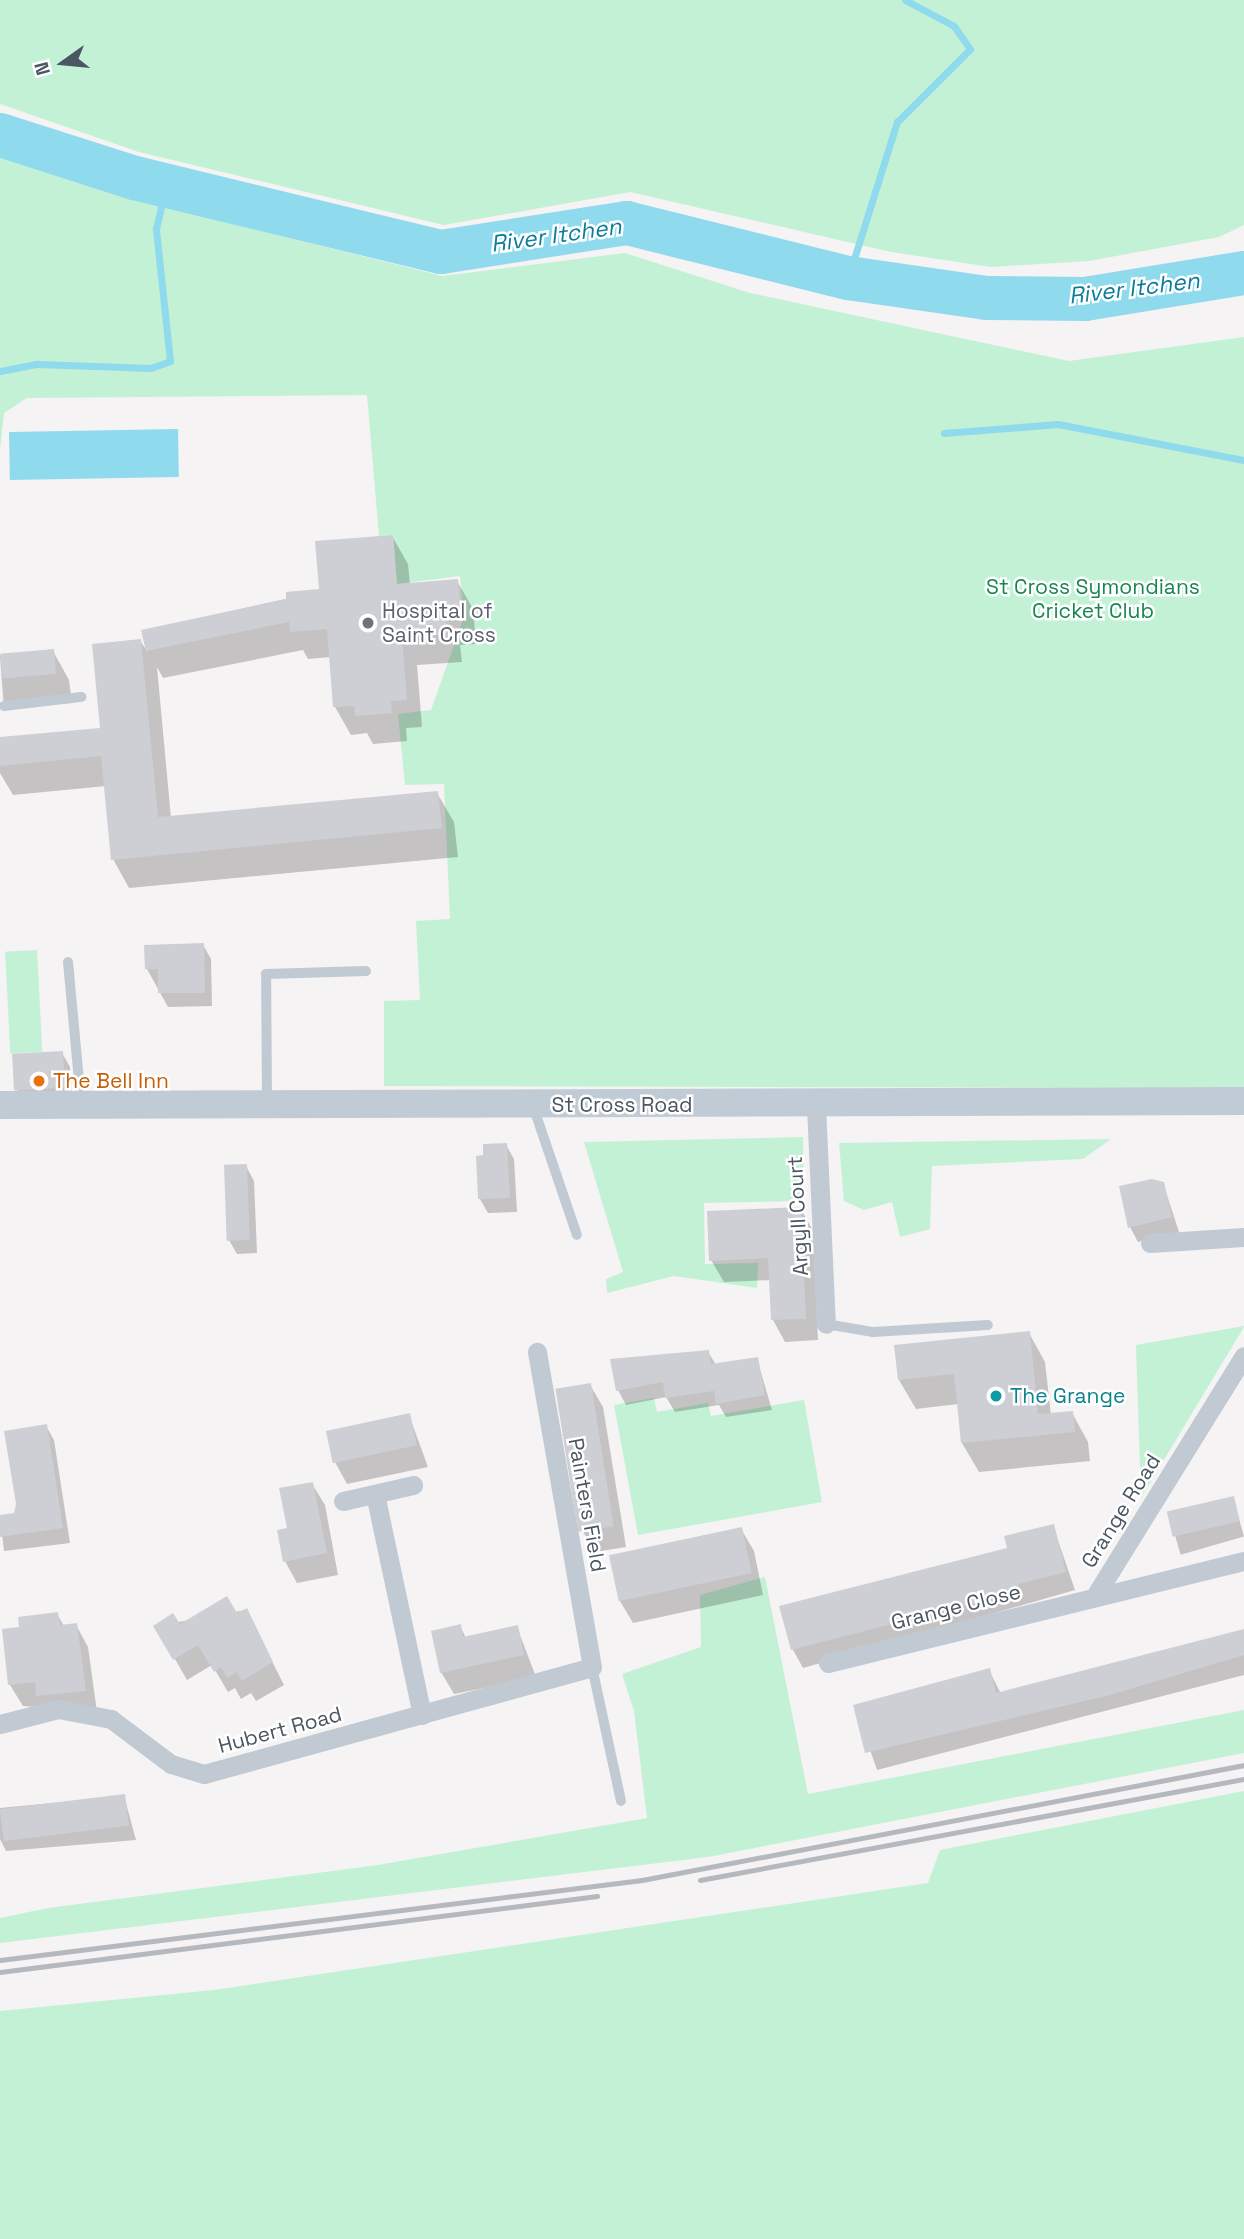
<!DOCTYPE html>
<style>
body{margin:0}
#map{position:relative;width:1244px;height:2239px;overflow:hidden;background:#f5f3f3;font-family:"Space Grotesk",sans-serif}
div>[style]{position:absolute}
.green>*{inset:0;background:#c3f1d5;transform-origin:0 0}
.water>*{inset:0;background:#90daee;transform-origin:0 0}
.shadow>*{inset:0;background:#0003;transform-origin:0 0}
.stream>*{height:7px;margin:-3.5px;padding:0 3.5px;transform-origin:3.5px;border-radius:3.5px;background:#90daee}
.river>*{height:44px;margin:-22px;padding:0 22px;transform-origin:22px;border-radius:22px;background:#90daee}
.building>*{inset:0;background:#cdcfd5;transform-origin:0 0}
.service>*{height:10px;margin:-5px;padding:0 5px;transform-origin:5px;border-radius:5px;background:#c1cad2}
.minor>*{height:19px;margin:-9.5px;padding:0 9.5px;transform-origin:9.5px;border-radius:9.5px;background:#c1cad2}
.secondary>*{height:28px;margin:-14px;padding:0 14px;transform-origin:14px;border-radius:14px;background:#c1cbd6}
.rail>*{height:5px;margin:-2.5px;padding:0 2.5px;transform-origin:2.5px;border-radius:2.5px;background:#b5b8bd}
.dots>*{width:19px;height:19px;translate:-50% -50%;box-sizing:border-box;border:4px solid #fff;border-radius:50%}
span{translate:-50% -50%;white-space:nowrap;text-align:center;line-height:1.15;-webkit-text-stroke:5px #fff;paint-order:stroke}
.park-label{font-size:21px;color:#17864f}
.worship-label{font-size:21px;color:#5b616d}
.left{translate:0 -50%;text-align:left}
.food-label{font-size:21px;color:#c56008}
.street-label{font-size:21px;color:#4a5661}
.culture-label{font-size:21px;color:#0d838f}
.water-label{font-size:23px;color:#0c7c9b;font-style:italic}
.north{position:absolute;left:28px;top:28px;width:70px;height:70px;-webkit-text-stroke:5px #fff;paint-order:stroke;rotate:255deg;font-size:19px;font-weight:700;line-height:28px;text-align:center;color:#4a5661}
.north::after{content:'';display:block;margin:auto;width:24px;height:32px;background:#4a5661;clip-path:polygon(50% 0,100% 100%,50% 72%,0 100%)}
</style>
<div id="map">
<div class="green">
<i style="clip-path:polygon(0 0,1244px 0,1244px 225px,1219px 237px,1089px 261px,991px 267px,891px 252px,630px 192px,444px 225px,139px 152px,0 104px)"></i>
<i style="clip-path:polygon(0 158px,129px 198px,442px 276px,625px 253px,750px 293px,1069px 361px,1244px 337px,1244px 1088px,384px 1086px,384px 1001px,420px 1000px,416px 921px,450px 919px,444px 784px,405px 785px,398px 714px,431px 710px,464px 617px,460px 576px,397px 584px,393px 535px,379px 536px,367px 395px,27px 398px,4px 413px,0 450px)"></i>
<i style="left:37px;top:950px;width:102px;height:32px;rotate:87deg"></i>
<i style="clip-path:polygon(803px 1137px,804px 1201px,704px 1203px,705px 1264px,758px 1263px,757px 1288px,674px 1276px,607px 1293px,606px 1279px,623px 1272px,584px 1142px)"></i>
<i style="clip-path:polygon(1111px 1139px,1083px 1159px,932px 1166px,930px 1229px,900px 1237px,892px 1202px,864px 1210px,844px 1201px,839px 1143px)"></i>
<i style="clip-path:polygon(1244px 1326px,1244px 1327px,1141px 1498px,1136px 1345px)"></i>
<i style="clip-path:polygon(654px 1398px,657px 1412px,708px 1403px,711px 1416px,804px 1400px,822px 1502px,638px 1535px,614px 1405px)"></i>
<i style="clip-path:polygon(765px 1577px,808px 1794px,1244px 1710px,1244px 1753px,708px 1857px,0 1943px,0 1918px,48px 1908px,378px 1865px,647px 1818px,634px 1711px,622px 1674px,701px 1647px,700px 1595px)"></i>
<i style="clip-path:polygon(1244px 1791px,1244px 2239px,0 2239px,0 2011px,214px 1990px,928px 1883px,940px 1850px)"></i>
</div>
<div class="water">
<i style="left:178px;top:429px;width:48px;height:169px;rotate:89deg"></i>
</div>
<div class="shadow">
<i style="clip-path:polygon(392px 536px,408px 564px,410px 585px,457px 581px,473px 609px,476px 644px,460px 645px,462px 662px,417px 665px,422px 727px,406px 728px,407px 741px,373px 744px,367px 733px,351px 735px,335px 707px,331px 657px,308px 659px,303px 650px,163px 678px,157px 667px,171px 818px,437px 793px,454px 822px,458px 857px,129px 888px,113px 859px,106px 786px,13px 795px,0 773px,0 739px,102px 730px,140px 641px,148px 652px,143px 631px,321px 591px)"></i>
<i style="clip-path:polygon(53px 651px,69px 680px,72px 703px,4px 709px,0 656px)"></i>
<i style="clip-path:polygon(203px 945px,211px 959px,212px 1006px,168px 1007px,147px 969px)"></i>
<i style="clip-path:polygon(62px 1053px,70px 1067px,72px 1102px,24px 1102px,16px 1088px)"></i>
<i style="clip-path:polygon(506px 1145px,514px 1159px,517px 1212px,488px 1213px,480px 1199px,485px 1157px)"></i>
<i style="clip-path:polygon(246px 1166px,254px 1181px,257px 1253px,237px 1254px,229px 1240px)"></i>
<i style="clip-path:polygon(1163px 1183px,1179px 1232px,1138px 1242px,1130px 1227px)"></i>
<i style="clip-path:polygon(801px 1209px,813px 1231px,818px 1340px,785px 1342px,773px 1320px,771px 1280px,724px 1282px,711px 1260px)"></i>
<i style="clip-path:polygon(1029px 1333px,1045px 1362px,1051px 1415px,1072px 1413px,1088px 1442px,1090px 1461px,979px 1472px,962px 1443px,958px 1404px,916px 1409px,899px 1380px)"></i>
<i style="clip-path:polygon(708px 1352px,716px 1365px,757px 1359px,772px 1410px,726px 1417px,719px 1405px,675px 1412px,666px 1397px,626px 1405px,618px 1390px)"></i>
<i style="clip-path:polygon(590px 1385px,603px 1407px,626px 1547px,595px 1552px,582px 1530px)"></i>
<i style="clip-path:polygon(409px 1415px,428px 1467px,347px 1484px,335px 1462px)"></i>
<i style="clip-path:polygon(46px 1426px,54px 1440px,70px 1543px,4px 1551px,0 1516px,15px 1514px)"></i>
<i style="clip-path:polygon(312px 1484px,325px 1505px,338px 1575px,297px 1583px,285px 1561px,289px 1530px)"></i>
<i style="left:1233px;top:1498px;width:40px;height:66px;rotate:74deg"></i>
<i style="clip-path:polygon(1053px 1526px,1075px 1590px,803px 1668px,793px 1650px,781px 1608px,1009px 1549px)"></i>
<i style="clip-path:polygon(741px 1529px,754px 1551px,763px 1595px,633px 1623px,620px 1601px)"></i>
<i style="clip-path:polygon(246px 1610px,284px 1685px,256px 1701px,251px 1693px,241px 1699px,235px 1688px,228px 1692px,212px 1665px,187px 1680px,156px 1626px)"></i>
<i style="clip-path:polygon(57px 1614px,64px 1626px,76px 1625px,88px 1647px,97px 1712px,23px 1706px,10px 1685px,20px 1629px)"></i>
<i style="clip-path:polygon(460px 1626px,466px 1638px,517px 1627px,536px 1677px,454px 1694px,441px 1672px)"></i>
<i style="clip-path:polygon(1244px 1631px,1244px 1675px,877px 1770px,855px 1706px,989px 1670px,1001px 1694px)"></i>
<i style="clip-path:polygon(124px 1796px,136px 1840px,6px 1851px,0 1839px,0 1808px)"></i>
</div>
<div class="stream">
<i style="left:848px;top:278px;width:164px;rotate:-72.6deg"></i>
<i style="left:897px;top:122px;width:103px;rotate:-45deg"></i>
<i style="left:970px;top:49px;width:28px;rotate:-125deg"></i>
<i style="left:954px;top:26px;width:55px;rotate:-152deg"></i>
<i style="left:0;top:371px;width:38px;rotate:-11deg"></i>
<i style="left:37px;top:364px;width:114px;rotate:2deg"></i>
<i style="left:151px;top:368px;width:20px;rotate:-20deg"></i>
<i style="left:170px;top:361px;width:133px;rotate:-96.1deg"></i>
<i style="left:156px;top:229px;width:44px;rotate:-76.9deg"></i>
<i style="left:944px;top:433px;width:114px;rotate:-4.5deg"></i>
<i style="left:1058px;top:424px;width:189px;rotate:11deg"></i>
</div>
<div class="river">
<i style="left:0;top:135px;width:142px;rotate:17.7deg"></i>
<i style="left:135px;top:178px;width:315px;rotate:13.6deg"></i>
<i style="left:441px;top:252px;width:188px;rotate:-8.9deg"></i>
<i style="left:627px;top:223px;width:228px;rotate:14deg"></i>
<i style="left:848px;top:278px;width:140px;rotate:8.2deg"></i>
<i style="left:987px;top:298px;width:98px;rotate:0.6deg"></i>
<i style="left:1085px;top:299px;width:161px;rotate:-9.3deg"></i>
</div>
<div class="building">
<i style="clip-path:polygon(393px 535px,397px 584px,458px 579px,461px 616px,446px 618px,447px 634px,402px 638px,407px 700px,391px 701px,392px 713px,355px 716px,354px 706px,333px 707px,327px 629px,290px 632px,289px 622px,146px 651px,141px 630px,286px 599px,286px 592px,319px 589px,315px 541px)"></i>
<i style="clip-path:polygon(141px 639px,158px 817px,438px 791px,442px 828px,111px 860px,101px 756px,0 766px,0 737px,100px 728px,92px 644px)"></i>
<i style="left:54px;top:649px;width:25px;height:54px;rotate:85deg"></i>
<i style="clip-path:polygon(204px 943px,205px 993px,158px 993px,158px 969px,145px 969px,144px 945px)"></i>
<i style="left:63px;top:1051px;width:37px;height:51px;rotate:87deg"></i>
<i style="clip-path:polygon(507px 1143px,510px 1198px,478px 1199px,476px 1156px,483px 1155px,483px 1144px)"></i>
<i style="left:247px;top:1164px;width:76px;height:23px;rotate:88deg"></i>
<i style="clip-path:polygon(1152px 1179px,1164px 1182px,1172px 1217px,1128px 1228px,1119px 1186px)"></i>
<i style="clip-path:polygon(801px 1207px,806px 1319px,771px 1320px,768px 1258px,709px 1261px,707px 1211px)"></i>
<i style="clip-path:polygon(1030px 1331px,1038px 1414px,1073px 1411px,1075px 1432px,961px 1443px,954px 1374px,898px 1380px,894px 1345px)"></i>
<i style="clip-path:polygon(709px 1350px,711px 1364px,758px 1357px,765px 1395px,716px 1404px,714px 1391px,665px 1398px,663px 1382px,616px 1391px,610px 1359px)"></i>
<i style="left:591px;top:1383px;width:145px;height:36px;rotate:81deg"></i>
<i style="left:410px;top:1413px;width:33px;height:86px;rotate:78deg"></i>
<i style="clip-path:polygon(47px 1424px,63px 1528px,0 1537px,0 1515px,14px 1513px,16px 1504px,4px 1431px)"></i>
<i style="clip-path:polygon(313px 1482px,327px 1553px,283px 1562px,277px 1530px,287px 1528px,279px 1488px)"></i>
<i style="left:1234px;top:1496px;width:26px;height:69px;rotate:77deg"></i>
<i style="clip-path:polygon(1054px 1524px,1066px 1572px,1018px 1584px,1020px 1591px,791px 1650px,779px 1606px,1007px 1548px,1004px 1536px)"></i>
<i style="left:742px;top:1527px;width:47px;height:136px;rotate:78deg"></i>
<i style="clip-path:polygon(227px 1596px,237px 1613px,247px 1608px,273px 1662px,242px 1681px,237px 1672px,227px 1678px,221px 1667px,214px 1672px,198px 1645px,173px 1660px,153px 1626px,173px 1613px,180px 1624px)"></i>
<i style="clip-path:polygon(58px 1612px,60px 1625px,77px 1623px,86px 1691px,36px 1696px,35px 1682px,8px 1685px,2px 1629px,19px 1627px,18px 1617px)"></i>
<i style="clip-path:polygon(461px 1624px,463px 1637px,518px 1625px,524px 1655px,440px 1673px,431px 1631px)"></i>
<i style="clip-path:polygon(1244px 1629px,1244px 1655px,1110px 1695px,865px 1753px,853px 1705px,990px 1668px,996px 1693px)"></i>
<i style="left:125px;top:1794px;width:32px;height:126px;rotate:83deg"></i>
</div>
<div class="service">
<i style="left:4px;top:706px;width:78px;rotate:-6.7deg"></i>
<i style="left:68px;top:962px;width:142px;rotate:84.7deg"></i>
<i style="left:267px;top:1102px;width:128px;rotate:-90.4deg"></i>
<i style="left:266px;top:974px;width:100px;rotate:-1.7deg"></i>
<i style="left:533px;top:1106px;width:136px;rotate:71.2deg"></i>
<i style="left:826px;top:1324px;width:48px;rotate:9.7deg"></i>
<i style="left:873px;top:1332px;width:115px;rotate:-3.5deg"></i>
<i style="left:592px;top:1667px;width:137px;rotate:77.8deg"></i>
</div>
<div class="minor">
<i style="left:816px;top:1106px;width:218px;rotate:87.4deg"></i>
<i style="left:1150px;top:1243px;width:94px;rotate:-3.7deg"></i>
<i style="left:375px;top:1494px;width:226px;rotate:78deg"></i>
<i style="left:343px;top:1501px;width:72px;rotate:-12.9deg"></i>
<i style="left:1095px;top:1596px;width:282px;rotate:-58.2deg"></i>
<i style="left:828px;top:1663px;width:428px;rotate:-13.8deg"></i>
<i style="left:0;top:1724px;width:60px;rotate:-14.5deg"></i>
<i style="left:58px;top:1709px;width:54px;rotate:10.7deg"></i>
<i style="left:111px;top:1719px;width:75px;rotate:36.9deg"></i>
<i style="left:171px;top:1764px;width:34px;rotate:17deg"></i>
<i style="left:204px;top:1774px;width:402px;rotate:-15.4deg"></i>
<i style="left:592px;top:1667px;width:320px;rotate:-99.9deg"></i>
</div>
<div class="secondary">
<i style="left:0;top:1105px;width:1244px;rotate:-0.18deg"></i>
</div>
<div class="rail">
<i style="left:700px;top:1880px;width:553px;rotate:-10.52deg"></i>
<i style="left:0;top:1960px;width:647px;rotate:-7.1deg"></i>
<i style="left:642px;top:1880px;width:613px;rotate:-10.81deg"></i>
<i style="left:0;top:1972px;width:602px;rotate:-7.25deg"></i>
</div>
<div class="dots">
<i style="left:368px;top:623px;background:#6b7280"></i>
<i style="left:39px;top:1081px;background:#e8710a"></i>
<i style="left:996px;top:1396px;background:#0f9aa8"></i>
</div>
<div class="park-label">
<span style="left:1093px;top:599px">St Cross Symondians<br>Cricket Club</span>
</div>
<div class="worship-label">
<span class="left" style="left:382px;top:623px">Hospital of<br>Saint Cross</span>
</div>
<div class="food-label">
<span class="left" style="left:53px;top:1081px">The Bell Inn</span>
</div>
<div class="street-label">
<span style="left:622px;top:1105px">St Cross Road</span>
<span style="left:798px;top:1216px;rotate:-93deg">Argyll Court</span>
<span style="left:587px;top:1505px;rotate:80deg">Painters Field</span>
<span style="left:1121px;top:1511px;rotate:-58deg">Grange Road</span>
<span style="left:956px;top:1607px;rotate:-14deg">Grange Close</span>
<span style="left:280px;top:1730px;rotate:-15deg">Hubert Road</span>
</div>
<div class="culture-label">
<span class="left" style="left:1010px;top:1396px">The Grange</span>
</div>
<div class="water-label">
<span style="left:556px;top:235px;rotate:-8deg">River Itchen</span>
<span style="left:1134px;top:288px;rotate:-7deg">River Itchen</span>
</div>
<div class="north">N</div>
</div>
